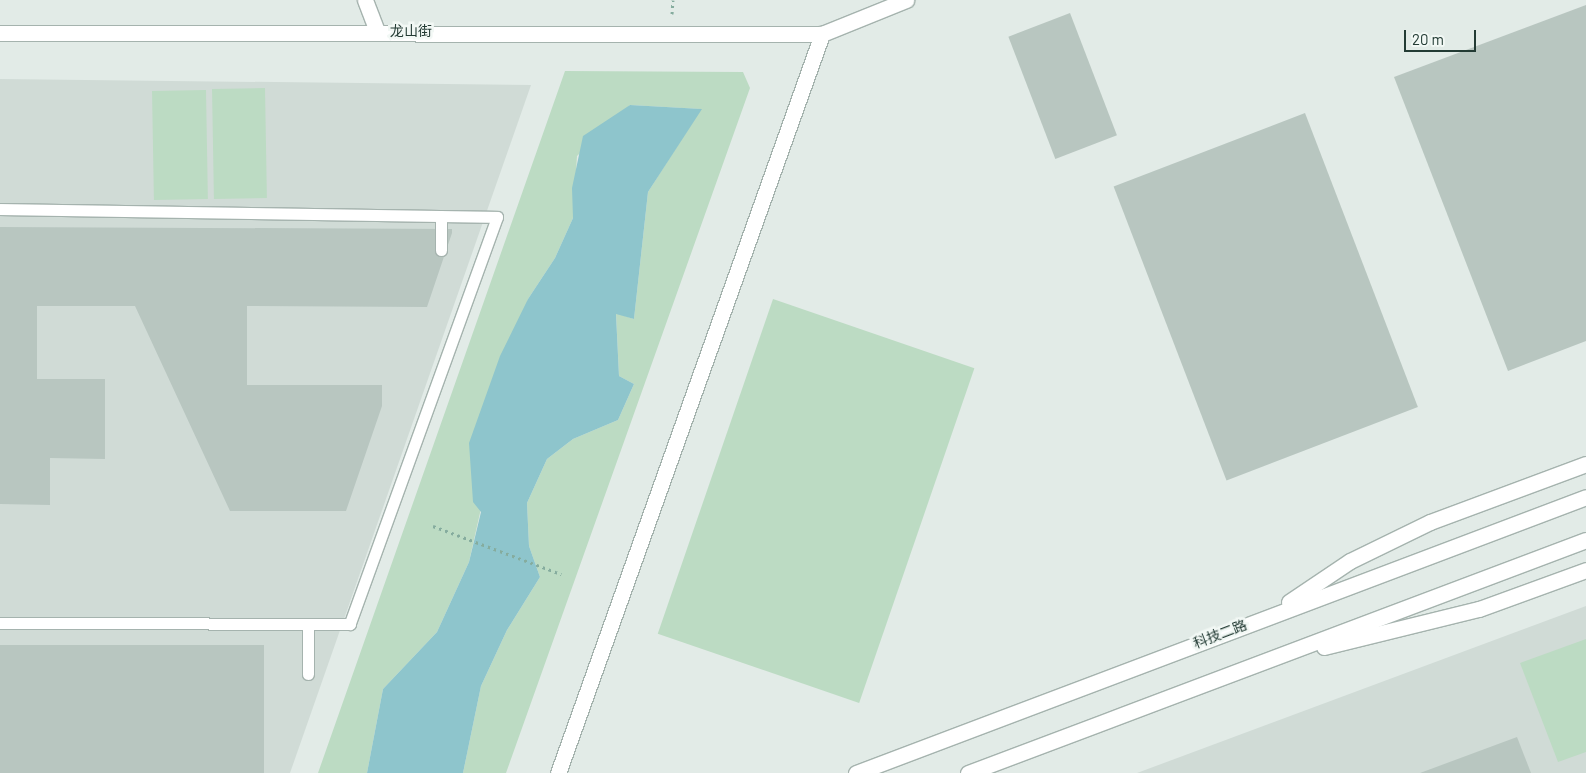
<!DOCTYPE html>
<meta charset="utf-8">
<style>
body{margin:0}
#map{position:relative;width:1586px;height:773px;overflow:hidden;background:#e2ebe7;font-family:Barlow,"Noto Sans SC",sans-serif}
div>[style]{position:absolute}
.built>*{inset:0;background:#d0dbd6}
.green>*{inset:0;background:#bcdbc3;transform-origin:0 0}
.water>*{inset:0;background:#8ec5cc}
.building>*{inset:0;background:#b8c6c0;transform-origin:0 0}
.path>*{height:3px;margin-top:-1.5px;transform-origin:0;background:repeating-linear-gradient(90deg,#85ac9e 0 2.5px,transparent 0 6.5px)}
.roads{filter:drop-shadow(1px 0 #a5b3ae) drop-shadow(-1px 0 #a5b3ae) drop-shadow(0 1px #a5b3ae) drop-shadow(0 -1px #a5b3ae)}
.service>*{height:11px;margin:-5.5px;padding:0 5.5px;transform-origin:5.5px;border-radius:5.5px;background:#fff}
.minor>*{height:15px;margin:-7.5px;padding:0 7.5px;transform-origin:7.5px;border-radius:7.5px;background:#fff}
.tertiary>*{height:15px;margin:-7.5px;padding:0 7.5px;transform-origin:7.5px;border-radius:7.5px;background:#fff}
span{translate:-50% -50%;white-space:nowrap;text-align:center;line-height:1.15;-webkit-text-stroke:5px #f2f8f5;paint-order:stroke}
.street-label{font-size:14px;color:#233b34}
.scale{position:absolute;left:1404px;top:30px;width:72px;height:22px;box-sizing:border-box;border:2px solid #233b34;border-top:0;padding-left:6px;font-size:15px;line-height:18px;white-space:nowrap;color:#233b34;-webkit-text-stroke:4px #f2f8f5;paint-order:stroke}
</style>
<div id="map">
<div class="built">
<i style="clip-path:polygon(0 79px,531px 85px,290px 773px,0 773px)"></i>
<i style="clip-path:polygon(1586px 606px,1586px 773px,1137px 773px)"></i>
</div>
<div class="green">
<i style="clip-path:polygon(565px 71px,743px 72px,750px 88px,506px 773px,463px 773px,481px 686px,507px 630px,540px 577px,529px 546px,527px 503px,547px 459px,573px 439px,618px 420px,634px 384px,619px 376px,616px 313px,634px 319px,648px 192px,701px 109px,630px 105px,577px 156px,573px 218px,555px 258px,528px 299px,469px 562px,437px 632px,383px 689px,367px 773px,318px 773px)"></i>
<i style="left:265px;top:88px;width:110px;height:53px;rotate:89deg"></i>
<i style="left:206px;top:90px;width:109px;height:54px;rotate:89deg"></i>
<i style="left:773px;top:299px;width:213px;height:354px;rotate:19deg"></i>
<i style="clip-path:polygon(1586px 639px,1586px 752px,1558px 762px,1520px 663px)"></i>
</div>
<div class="water">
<i style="clip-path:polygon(630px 105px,702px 109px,648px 192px,634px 319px,616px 314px,619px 376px,634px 384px,618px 420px,573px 439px,547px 459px,527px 503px,529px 546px,540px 577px,507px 630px,481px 686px,463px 773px,367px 773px,383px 689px,437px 632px,469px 562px,481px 512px,473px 502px,469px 443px,500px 356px,528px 299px,555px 258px,573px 218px,572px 188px,583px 136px)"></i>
</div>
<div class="building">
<i style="clip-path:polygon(1586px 5px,1586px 341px,1508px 371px,1394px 77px)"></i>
<i style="left:1070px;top:13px;width:131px;height:66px;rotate:69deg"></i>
<i style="left:1305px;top:113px;width:315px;height:205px;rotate:69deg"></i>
<i style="clip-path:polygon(0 227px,452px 229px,452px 233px,427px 307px,247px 306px,247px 385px,382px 385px,382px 406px,346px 511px,230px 511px,135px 306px,37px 306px,37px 379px,105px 379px,105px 459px,50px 458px,50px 505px,0 504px)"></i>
<i style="left:0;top:645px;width:264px;height:128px"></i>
<i style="clip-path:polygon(1517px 737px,1531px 773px,1420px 773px)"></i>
</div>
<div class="path">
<i style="left:672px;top:14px;width:14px;rotate:-86deg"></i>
<i style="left:433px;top:526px;width:137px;rotate:20.6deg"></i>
</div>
<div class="roads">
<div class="service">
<i style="left:0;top:209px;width:497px;rotate:0.9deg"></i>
<i style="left:497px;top:217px;width:433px;rotate:109.9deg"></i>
<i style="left:350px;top:624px;width:350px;rotate:-179.8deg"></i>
<i style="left:441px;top:250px;width:34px;rotate:-90deg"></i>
<i style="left:308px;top:625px;width:49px;rotate:90deg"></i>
</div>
<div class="minor">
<i style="left:365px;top:0;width:33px;rotate:69deg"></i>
</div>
<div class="tertiary">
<i style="left:0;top:33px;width:822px;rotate:0.07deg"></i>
<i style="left:822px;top:34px;width:91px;rotate:-22deg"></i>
<i style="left:1289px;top:602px;width:73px;rotate:-33.9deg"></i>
<i style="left:1350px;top:561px;width:89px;rotate:-26deg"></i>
<i style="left:1430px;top:522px;width:166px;rotate:-20.4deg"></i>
<i style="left:1324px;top:647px;width:160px;rotate:-13.8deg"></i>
<i style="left:1479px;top:609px;width:114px;rotate:-20deg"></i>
<i style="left:558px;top:773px;width:785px;rotate:-70.34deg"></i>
<i style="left:856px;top:773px;width:780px;rotate:-20.71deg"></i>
<i style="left:968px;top:773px;width:660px;rotate:-20.66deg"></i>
</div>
</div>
<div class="street-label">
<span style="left:411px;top:31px">龙山街</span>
<span style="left:1220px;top:634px;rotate:-21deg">科技二路</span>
</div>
<div class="scale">20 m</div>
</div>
